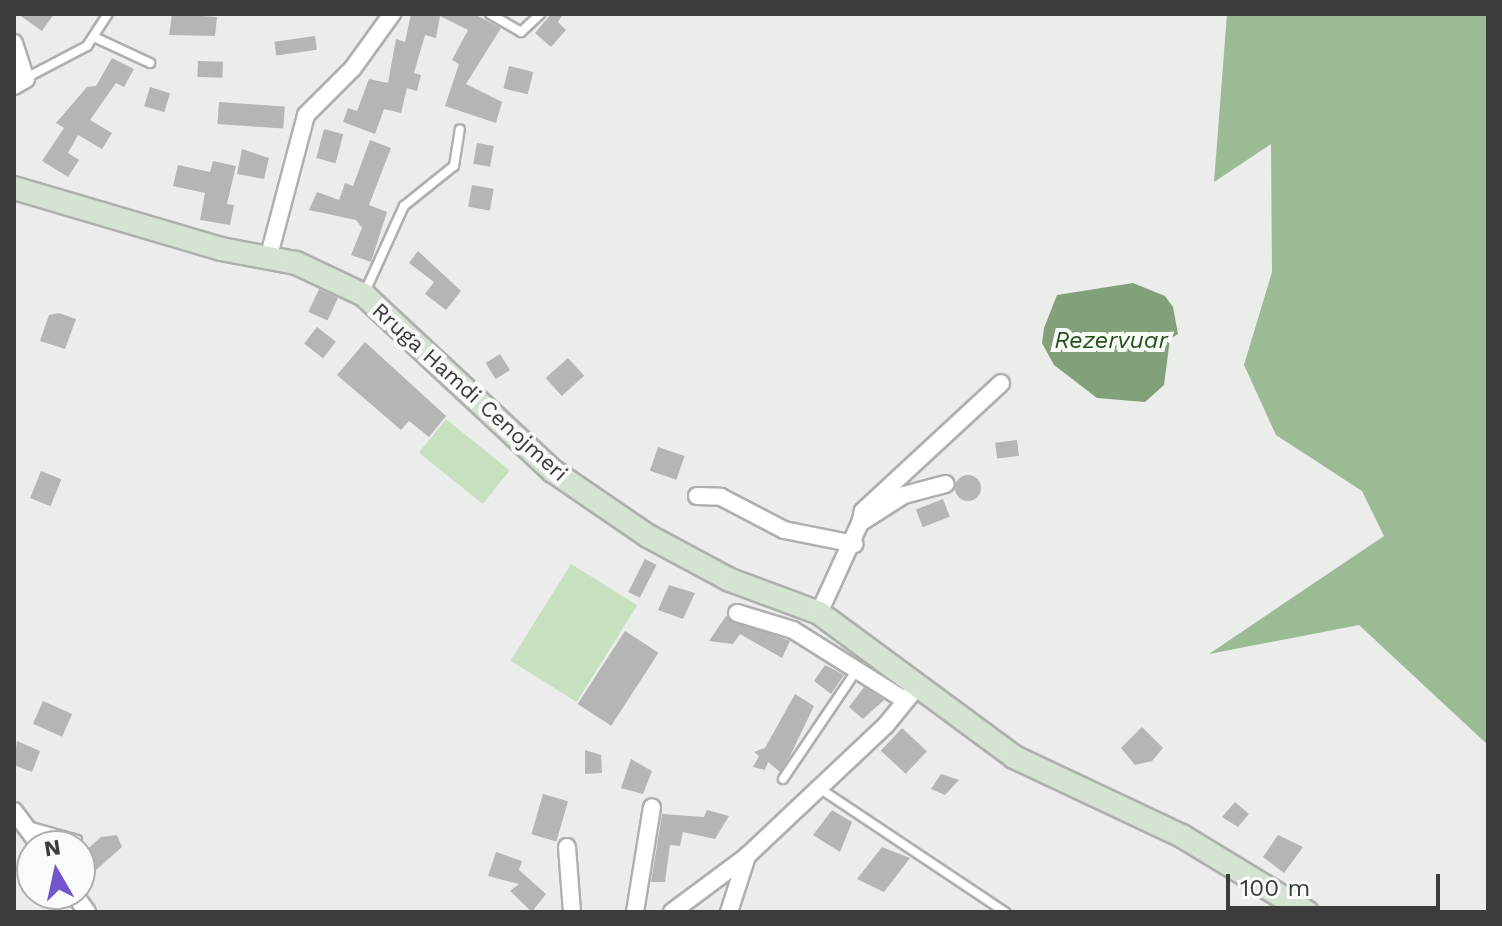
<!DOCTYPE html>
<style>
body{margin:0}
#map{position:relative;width:1502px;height:926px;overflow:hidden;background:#eaedea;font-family:"Work Sans",sans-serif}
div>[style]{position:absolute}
.green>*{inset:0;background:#c6e0c0;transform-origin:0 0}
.forest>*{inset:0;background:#9abb93}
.water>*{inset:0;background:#82a17b}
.building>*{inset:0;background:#b4b6b3;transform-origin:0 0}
.round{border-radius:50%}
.roads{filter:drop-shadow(2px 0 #aeb0ad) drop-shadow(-2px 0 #aeb0ad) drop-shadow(0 2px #aeb0ad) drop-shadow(0 -2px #aeb0ad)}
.lane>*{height:8px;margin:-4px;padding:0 4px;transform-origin:4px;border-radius:4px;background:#fff}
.street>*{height:16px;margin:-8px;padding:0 8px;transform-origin:8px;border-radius:8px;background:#fff}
.secondary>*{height:22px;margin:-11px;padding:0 11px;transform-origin:11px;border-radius:11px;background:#d5e4d2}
span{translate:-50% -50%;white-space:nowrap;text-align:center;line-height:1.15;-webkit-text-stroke:8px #f8fbf7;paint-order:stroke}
.street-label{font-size:22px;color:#3b3c3b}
.water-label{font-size:24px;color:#25501b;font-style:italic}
.frame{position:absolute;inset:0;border:16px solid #3b3c3b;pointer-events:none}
.north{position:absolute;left:16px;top:830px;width:80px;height:80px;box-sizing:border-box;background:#f8fbf7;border:2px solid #acafac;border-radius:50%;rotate:351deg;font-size:22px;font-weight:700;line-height:32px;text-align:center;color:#3b3c3b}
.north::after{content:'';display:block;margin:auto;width:28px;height:36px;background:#7255cf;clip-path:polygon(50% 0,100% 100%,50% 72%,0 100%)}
.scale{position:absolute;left:1226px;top:874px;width:214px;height:36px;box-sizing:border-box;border:4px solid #3b3c3b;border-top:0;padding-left:10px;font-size:24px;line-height:28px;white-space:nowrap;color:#3b3c3b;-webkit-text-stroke:6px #f8fbf7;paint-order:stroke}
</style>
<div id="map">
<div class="green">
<i style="left:446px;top:419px;width:82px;height:43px;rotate:39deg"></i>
<i style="left:571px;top:564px;width:78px;height:114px;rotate:32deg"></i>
</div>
<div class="forest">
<i style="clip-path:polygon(1227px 14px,1488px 14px,1488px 745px,1359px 625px,1209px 654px,1384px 536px,1362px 491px,1276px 435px,1244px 365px,1272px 272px,1271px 144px,1214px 182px)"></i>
</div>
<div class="water">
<i style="clip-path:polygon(1133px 283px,1165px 296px,1173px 307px,1178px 334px,1170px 339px,1164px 385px,1145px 402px,1097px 398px,1054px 365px,1042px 343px,1044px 328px,1057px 295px)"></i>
</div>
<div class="building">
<i style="clip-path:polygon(18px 14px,54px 14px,42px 31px)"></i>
<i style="clip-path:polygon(172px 14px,217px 17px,215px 36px,169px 35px)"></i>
<i style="clip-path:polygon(411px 14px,474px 14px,501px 28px,466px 84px,502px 102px,496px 123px,445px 106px,459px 64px,452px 60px,468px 30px,440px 16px,436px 38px,425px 35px,414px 73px,421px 75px,417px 91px,407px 88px,401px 113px,384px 109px,375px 134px,343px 122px,348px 108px,357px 111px,369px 79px,388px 83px,396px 39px,405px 42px)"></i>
<i style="clip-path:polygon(551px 14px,563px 14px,558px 22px,566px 30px,551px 47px,535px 33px)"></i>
<i style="left:315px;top:36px;width:14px;height:41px;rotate:82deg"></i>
<i style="clip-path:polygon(112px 58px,134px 69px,124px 87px,116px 83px,90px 120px,112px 133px,102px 149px,78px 135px,68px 153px,79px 160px,68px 177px,42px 161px,64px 128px,56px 123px,87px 87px,96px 86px)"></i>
<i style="left:198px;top:61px;width:25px;height:16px;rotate:2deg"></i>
<i style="left:509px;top:66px;width:25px;height:23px;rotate:14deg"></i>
<i style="left:150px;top:87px;width:21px;height:20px;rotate:17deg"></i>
<i style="left:219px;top:102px;width:66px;height:22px;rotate:4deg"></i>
<i style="left:324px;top:129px;width:20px;height:30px;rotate:15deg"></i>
<i style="clip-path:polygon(370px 140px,391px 148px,369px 205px,387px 212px,371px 262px,351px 255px,362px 228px,356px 220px,309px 210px,317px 192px,339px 200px,345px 183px,353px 186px)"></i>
<i style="left:477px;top:143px;width:17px;height:21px;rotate:10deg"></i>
<i style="clip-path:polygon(242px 149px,269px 158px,264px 179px,237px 174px)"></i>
<i style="clip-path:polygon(213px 161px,236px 166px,227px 204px,234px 205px,230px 225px,200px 220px,205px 193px,173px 186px,178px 165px,210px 172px)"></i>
<i style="left:472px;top:185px;width:22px;height:22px;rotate:10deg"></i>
<i style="clip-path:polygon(418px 251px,461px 291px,446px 310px,425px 294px,434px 282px,409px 263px)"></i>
<i style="left:319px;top:289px;width:21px;height:25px;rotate:25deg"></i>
<i style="clip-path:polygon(59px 313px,76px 319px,65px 349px,40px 341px,49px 315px)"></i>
<i style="left:317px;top:327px;width:24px;height:21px;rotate:38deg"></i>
<i style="clip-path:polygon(365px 342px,446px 416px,429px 437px,409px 421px,401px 430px,337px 375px)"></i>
<i style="left:500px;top:354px;width:19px;height:17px;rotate:58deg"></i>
<i style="left:568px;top:358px;width:24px;height:30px;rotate:48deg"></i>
<i style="left:1017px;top:440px;width:16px;height:22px;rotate:83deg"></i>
<i style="left:658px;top:447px;width:28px;height:25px;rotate:19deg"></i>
<i style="left:41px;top:471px;width:22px;height:29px;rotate:22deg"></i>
<i class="round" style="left:955px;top:475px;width:26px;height:26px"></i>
<i style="left:943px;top:499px;width:19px;height:29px;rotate:69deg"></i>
<i style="left:645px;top:559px;width:13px;height:37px;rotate:27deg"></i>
<i style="clip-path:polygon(669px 585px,695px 593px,683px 619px,658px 610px)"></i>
<i style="clip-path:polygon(726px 616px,790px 641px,782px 658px,740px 634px,733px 644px,709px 641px)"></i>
<i style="left:625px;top:631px;width:40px;height:87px;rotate:33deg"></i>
<i style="clip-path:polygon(825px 665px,844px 675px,831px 694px,814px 681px)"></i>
<i style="clip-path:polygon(864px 687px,884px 700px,863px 719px,849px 707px)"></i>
<i style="clip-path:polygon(795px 694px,814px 706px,790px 756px,780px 772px,768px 762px,765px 770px,753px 767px,759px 756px,754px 752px,765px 748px)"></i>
<i style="left:43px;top:701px;width:32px;height:25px;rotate:24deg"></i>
<i style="clip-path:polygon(1142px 727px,1163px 748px,1152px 761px,1135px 765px,1121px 748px)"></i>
<i style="left:902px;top:728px;width:34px;height:31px;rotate:43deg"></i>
<i style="clip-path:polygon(17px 741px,40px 751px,32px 772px,14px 765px)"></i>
<i style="clip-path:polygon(585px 750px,601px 755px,602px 773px,585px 774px)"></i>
<i style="clip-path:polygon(631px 759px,652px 771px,643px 794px,621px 788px)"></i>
<i style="clip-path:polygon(941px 774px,959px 780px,945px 795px,931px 789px)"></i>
<i style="left:543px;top:794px;width:26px;height:42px;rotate:16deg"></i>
<i style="clip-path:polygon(1235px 802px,1249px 814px,1238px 827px,1222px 817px)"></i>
<i style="clip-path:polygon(707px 810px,729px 816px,715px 839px,683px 832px,680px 846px,670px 845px,665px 882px,651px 882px,662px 814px,704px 817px)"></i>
<i style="clip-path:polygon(832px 810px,852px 822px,840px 852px,813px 835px)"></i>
<i style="clip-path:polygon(117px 835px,122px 847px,96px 870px,82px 854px,101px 837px)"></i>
<i style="clip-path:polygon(1278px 835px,1303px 847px,1284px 873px,1263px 857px)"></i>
<i style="clip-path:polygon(882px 847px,910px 858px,884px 892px,857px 879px)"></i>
<i style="clip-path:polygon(496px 852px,522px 861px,519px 870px,546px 894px,532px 912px,510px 891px,519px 884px,488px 876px)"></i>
</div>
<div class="roads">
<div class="lane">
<i style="left:490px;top:14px;width:36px;rotate:30deg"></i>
<i style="left:521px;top:32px;width:26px;rotate:-43deg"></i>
<i style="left:94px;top:37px;width:62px;rotate:24.9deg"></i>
<i style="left:26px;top:78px;width:69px;rotate:-27.7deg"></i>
<i style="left:87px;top:46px;width:38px;rotate:-57deg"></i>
<i style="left:364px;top:294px;width:97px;rotate:-65.6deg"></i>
<i style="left:404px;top:206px;width:64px;rotate:-38.7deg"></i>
<i style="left:454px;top:166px;width:37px;rotate:-81deg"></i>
<i style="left:783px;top:779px;width:130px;rotate:-55.9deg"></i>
<i style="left:819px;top:788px;width:224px;rotate:33.7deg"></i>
<i style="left:28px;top:826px;width:51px;rotate:15.9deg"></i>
</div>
<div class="street">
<i style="left:14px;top:43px;width:38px;rotate:72deg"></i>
<i style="left:26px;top:79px;width:14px;rotate:150deg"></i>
<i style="left:268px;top:259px;width:149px;rotate:-75.2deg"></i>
<i style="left:306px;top:115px;width:66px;rotate:-45deg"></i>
<i style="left:353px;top:68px;width:67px;rotate:-54.2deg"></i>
<i style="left:697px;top:496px;width:24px;rotate:2deg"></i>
<i style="left:721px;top:497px;width:71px;rotate:27.6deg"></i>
<i style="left:784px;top:530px;width:72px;rotate:11.2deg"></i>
<i style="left:860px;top:523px;width:12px;rotate:-76deg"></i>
<i style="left:863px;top:511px;width:188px;rotate:-42.8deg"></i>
<i style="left:737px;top:613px;width:59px;rotate:16.9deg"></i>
<i style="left:793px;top:630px;width:133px;rotate:32.1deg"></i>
<i style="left:819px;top:613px;width:99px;rotate:-65.5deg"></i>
<i style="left:860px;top:523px;width:52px;rotate:-32.5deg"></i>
<i style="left:904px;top:495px;width:43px;rotate:-14.7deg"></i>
<i style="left:14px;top:811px;width:44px;rotate:53.4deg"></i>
<i style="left:567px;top:847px;width:65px;rotate:85.6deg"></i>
<i style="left:74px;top:894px;width:22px;rotate:54deg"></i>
<i style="left:635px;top:912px;width:106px;rotate:-80.8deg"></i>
<i style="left:672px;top:912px;width:94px;rotate:-36.7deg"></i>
<i style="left:747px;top:856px;width:191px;rotate:-43.3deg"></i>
<i style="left:886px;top:725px;width:49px;rotate:-50.8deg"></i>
<i style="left:729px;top:912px;width:59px;rotate:-72.2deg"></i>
</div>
<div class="secondary">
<i style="left:14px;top:188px;width:216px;rotate:16.4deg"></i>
<i style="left:221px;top:249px;width:76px;rotate:10.6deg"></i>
<i style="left:296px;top:263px;width:75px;rotate:25.2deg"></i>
<i style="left:364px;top:295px;width:258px;rotate:43deg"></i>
<i style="left:553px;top:471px;width:115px;rotate:34.4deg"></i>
<i style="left:648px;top:536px;width:93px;rotate:28.2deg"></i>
<i style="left:730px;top:580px;width:95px;rotate:20.3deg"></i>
<i style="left:819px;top:613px;width:242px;rotate:36.4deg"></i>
<i style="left:1014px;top:757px;width:186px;rotate:25.2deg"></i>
<i style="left:1182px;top:836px;width:146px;rotate:31.3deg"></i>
</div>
</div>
<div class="street-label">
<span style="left:470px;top:392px;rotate:42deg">Rruga Hamdi Cenojmeri</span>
</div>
<div class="water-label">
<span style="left:1111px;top:341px">Rezervuar</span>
</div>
<div class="frame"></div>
<div class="north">N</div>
<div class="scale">100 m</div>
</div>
